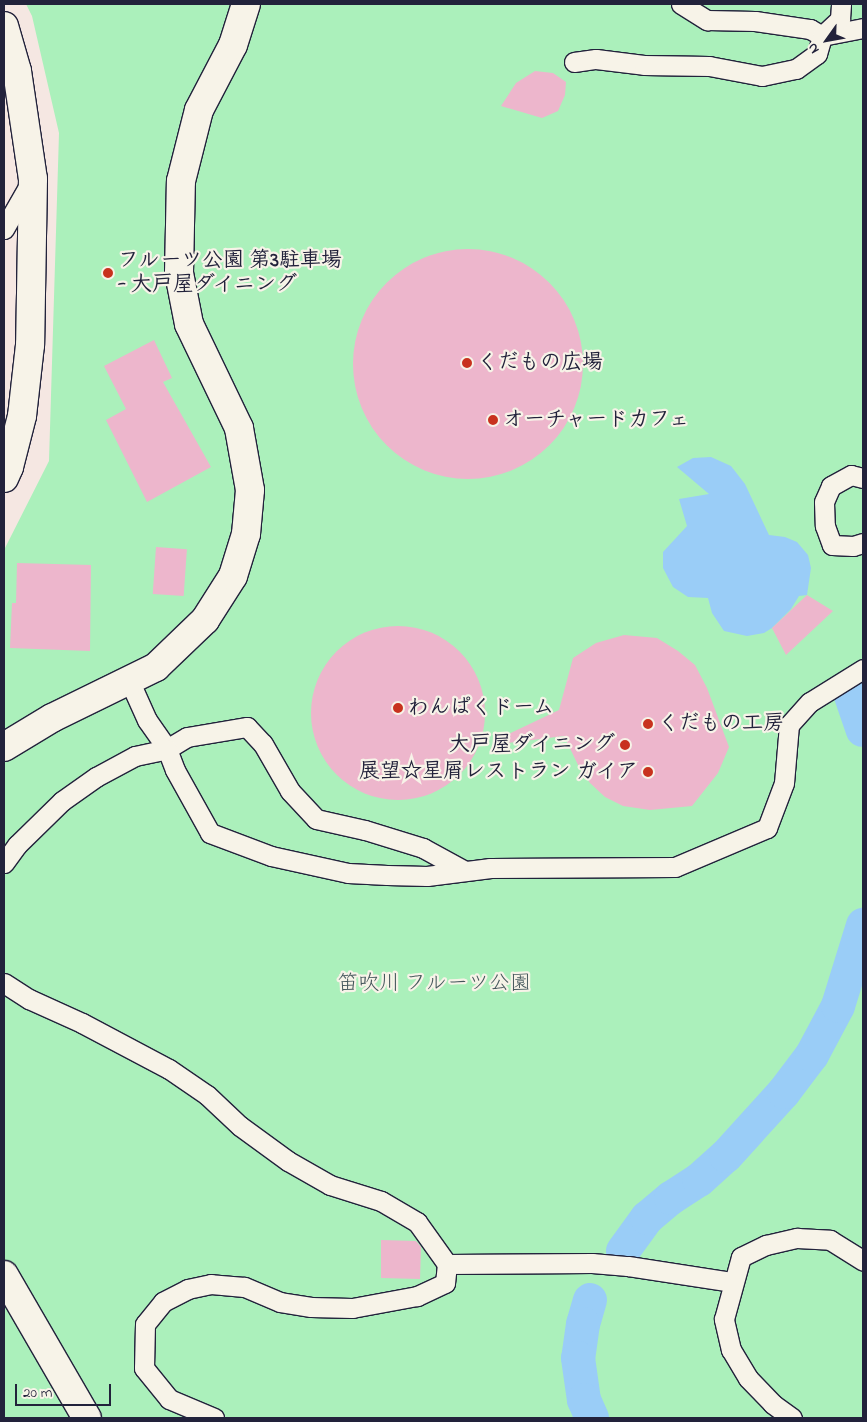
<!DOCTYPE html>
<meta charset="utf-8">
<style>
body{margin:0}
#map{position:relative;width:867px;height:1422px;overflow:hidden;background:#f5e7e2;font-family:"Indie Flower","Klee One",sans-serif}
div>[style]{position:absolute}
.green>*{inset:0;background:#abf0bb}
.water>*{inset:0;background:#9acdf7}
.canal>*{height:34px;margin:-17px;padding:0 17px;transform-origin:17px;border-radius:17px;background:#9acdf7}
.building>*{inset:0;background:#edb6cc;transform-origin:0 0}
.round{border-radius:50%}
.roads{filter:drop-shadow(1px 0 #22223b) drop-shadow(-1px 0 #22223b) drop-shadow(0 1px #22223b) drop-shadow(0 -1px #22223b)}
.lane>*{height:19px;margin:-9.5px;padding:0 9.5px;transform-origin:9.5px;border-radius:9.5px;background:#f7f3e8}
.street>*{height:28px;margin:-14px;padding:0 14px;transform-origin:14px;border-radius:14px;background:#f7f3e8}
.secondary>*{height:28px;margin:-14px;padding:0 14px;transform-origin:14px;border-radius:14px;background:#f7f3e8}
.dots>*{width:14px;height:14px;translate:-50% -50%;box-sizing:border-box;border:2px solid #f7f3e8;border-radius:50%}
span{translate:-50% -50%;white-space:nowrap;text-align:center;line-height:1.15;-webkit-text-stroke:4.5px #f7f3e8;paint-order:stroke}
.poi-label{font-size:21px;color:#22223b;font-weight:700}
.left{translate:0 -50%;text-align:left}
.right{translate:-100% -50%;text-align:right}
.park-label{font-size:21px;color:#44565b}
.frame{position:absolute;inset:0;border:5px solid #22223b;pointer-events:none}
.north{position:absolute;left:802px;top:15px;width:50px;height:50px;-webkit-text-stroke:4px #f7f3e8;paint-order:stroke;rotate:238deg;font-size:14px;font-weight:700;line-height:20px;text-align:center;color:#22223b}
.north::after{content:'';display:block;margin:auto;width:18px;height:22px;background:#22223b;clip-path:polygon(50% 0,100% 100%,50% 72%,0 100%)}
.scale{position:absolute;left:15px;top:1384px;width:96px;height:22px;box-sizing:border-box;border:2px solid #22223b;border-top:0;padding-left:6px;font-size:15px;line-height:18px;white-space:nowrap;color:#22223b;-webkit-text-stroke:4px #f7f3e8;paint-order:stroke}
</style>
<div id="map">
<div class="green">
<i style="clip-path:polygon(26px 4px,863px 4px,863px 1418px,4px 1418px,4px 550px,49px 461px,59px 133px,32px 16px)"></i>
</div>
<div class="water">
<i style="clip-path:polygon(711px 457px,731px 466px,745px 484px,769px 535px,785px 537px,797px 542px,808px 555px,811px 568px,807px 595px,799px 596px,791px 609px,772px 628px,764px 633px,747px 636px,724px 631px,712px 613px,708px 598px,688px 597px,673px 587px,663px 568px,663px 552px,687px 526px,679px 499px,709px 494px,677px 467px,693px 458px)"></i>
</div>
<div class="canal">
<i style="left:850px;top:693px;width:39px;rotate:71deg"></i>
<i style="left:623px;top:1251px;width:41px;rotate:-54deg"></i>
<i style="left:647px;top:1218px;width:31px;rotate:-40deg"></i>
<i style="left:671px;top:1198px;width:33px;rotate:-33deg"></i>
<i style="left:699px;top:1180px;width:36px;rotate:-42deg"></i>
<i style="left:726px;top:1156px;width:86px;rotate:-47.8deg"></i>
<i style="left:784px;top:1092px;width:46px;rotate:-52.9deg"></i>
<i style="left:812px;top:1055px;width:55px;rotate:-62deg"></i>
<i style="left:838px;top:1006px;width:85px;rotate:-72.8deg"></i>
<i style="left:590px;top:1300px;width:25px;rotate:106deg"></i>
<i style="left:583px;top:1324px;width:34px;rotate:98deg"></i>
<i style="left:578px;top:1358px;width:42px;rotate:81.9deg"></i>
<i style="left:584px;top:1400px;width:20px;rotate:66deg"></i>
</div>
<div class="building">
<i style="clip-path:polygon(535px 71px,553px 73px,566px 82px,565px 95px,558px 111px,542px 118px,501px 106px,516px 83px)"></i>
<i class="round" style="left:353px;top:249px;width:230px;height:230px"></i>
<i style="clip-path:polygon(154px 340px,172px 378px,163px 382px,211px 467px,147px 502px,106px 420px,126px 409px,104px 366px)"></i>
<i style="left:156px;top:547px;width:31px;height:47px;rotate:4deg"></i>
<i style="clip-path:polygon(17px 563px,91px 565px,90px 651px,10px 648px,12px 603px,16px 603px)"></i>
<i style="clip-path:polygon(807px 595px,833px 611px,786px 655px,772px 628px)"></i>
<i class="round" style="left:311px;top:626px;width:174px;height:174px"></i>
<i style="clip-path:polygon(624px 635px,657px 638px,678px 651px,695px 665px,707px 688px,729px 747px,718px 773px,692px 806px,650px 810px,623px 806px,605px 797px,590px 783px,580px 769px,564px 736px,500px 744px,498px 739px,559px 710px,573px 658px,596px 643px)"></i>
<i style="clip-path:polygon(381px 1240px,416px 1241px,421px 1247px,420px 1279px,381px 1278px)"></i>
</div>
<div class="roads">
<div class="lane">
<i style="left:681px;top:4px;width:31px;rotate:32deg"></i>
<i style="left:707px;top:20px;width:48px;rotate:1.2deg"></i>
<i style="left:755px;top:21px;width:56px;rotate:8.3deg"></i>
<i style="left:810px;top:29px;width:14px;rotate:30deg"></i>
<i style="left:822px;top:36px;width:42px;rotate:-11deg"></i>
<i style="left:574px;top:62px;width:22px;rotate:-8deg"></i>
<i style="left:596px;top:59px;width:48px;rotate:7.1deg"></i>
<i style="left:644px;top:65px;width:65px;rotate:0.9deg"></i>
<i style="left:709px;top:66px;width:54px;rotate:10.7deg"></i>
<i style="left:762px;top:76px;width:35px;rotate:-12deg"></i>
<i style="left:796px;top:69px;width:26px;rotate:-36deg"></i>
<i style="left:817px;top:54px;width:19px;rotate:-74deg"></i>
<i style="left:822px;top:36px;width:25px;rotate:-43deg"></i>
<i style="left:840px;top:19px;width:15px;rotate:-86deg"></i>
<i style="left:4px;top:229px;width:56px;rotate:-60.3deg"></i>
<i style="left:863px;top:478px;width:12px;rotate:-166deg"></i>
<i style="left:851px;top:475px;width:23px;rotate:151deg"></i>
<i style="left:831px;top:486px;width:17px;rotate:114deg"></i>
<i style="left:824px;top:502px;width:24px;rotate:88deg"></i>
<i style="left:825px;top:526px;width:20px;rotate:70deg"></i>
<i style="left:832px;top:545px;width:21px;rotate:3deg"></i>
<i style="left:853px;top:546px;width:10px;rotate:-17deg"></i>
<i style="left:129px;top:680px;width:44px;rotate:65.8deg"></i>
<i style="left:147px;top:720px;width:35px;rotate:55deg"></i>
<i style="left:167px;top:749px;width:23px;rotate:-31deg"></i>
<i style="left:187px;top:737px;width:61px;rotate:-9.5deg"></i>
<i style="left:247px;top:727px;width:23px;rotate:47deg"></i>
<i style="left:263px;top:744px;width:54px;rotate:60.1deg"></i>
<i style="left:290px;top:791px;width:38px;rotate:47deg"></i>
<i style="left:316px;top:819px;width:50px;rotate:12.7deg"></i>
<i style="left:365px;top:830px;width:61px;rotate:17.2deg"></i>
<i style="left:423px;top:848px;width:46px;rotate:28.8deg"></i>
<i style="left:4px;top:863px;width:22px;rotate:-54deg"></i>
<i style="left:17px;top:845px;width:63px;rotate:-44.4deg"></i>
<i style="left:62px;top:801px;width:42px;rotate:-35.2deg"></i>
<i style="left:96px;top:777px;width:44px;rotate:-28.3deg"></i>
<i style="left:135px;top:756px;width:33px;rotate:-12deg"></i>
<i style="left:167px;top:749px;width:22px;rotate:69deg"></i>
<i style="left:175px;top:770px;width:72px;rotate:60.9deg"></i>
<i style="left:210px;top:833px;width:65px;rotate:20.7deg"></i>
<i style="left:271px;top:856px;width:79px;rotate:12.4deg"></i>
<i style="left:348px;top:873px;width:39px;rotate:3deg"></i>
<i style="left:387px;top:875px;width:40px;rotate:1.4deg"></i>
<i style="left:427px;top:876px;width:64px;rotate:-7.2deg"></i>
<i style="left:490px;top:868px;width:185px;rotate:-0.3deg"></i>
<i style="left:675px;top:867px;width:100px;rotate:-23deg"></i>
<i style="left:767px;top:828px;width:48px;rotate:-69.3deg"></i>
<i style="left:784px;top:783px;width:58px;rotate:-85.1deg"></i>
<i style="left:789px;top:725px;width:31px;rotate:-48deg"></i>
<i style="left:810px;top:702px;width:62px;rotate:-31.9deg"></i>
<i style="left:4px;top:983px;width:30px;rotate:33deg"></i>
<i style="left:29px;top:999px;width:58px;rotate:24.4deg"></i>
<i style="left:82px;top:1023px;width:98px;rotate:27.9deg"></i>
<i style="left:169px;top:1069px;width:46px;rotate:34.4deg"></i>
<i style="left:207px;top:1095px;width:45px;rotate:43.2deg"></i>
<i style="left:240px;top:1126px;width:59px;rotate:36.1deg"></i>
<i style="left:288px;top:1161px;width:48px;rotate:29.7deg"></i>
<i style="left:330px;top:1185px;width:53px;rotate:17.4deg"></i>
<i style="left:381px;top:1201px;width:42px;rotate:30.3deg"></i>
<i style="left:417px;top:1222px;width:52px;rotate:54.5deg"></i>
<i style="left:447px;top:1264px;width:19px;rotate:96deg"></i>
<i style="left:445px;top:1283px;width:31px;rotate:155deg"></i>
<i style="left:417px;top:1296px;width:66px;rotate:169.5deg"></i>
<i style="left:352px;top:1308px;width:41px;rotate:-178.6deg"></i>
<i style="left:311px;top:1307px;width:31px;rotate:-171deg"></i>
<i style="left:280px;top:1302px;width:39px;rotate:-157deg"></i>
<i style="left:244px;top:1287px;width:33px;rotate:-175deg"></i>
<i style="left:211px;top:1284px;width:24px;rotate:168deg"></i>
<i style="left:188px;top:1289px;width:28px;rotate:153deg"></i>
<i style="left:163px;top:1302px;width:28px;rotate:129deg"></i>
<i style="left:145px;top:1324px;width:44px;rotate:91.3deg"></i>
<i style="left:144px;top:1368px;width:40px;rotate:51deg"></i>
<i style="left:169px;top:1399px;width:49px;rotate:22.9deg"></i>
<i style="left:447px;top:1264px;width:145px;rotate:-0.4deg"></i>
<i style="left:592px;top:1263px;width:36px;rotate:5deg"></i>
<i style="left:628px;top:1266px;width:106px;rotate:8.7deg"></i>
<i style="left:792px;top:1418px;width:24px;rotate:-144deg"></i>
<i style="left:773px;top:1404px;width:36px;rotate:-134deg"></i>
<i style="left:748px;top:1378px;width:33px;rotate:-121deg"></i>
<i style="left:731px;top:1350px;width:32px;rotate:-103deg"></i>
<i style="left:724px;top:1319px;width:64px;rotate:-74.7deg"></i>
<i style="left:741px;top:1257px;width:28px;rotate:-26deg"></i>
<i style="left:766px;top:1245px;width:32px;rotate:-13deg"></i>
<i style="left:797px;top:1238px;width:33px;rotate:3deg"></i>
<i style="left:830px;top:1240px;width:39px;rotate:32deg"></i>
</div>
<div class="street">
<i style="left:4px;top:747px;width:56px;rotate:-31.1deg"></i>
<i style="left:52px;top:718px;width:116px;rotate:-26.1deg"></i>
<i style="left:156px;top:667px;width:68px;rotate:-43.8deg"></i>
<i style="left:205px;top:620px;width:52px;rotate:-57.5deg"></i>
<i style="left:233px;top:576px;width:44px;rotate:-72.8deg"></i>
<i style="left:246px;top:534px;width:44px;rotate:-84.8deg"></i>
<i style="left:250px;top:490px;width:63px;rotate:-100.1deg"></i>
<i style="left:239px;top:428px;width:115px;rotate:-115.7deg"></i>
<i style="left:189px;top:324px;width:52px;rotate:-101.1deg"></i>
<i style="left:179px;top:273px;width:92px;rotate:-88.8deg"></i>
<i style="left:181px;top:181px;width:73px;rotate:-75.8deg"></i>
<i style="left:199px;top:110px;width:73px;rotate:-62.4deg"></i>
<i style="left:233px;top:45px;width:43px;rotate:-72.4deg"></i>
<i style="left:4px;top:1275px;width:165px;rotate:59.9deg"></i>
</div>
<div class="secondary">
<i style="left:4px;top:26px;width:47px;rotate:73.9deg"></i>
<i style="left:17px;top:71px;width:109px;rotate:81.6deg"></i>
<i style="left:33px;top:179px;width:166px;rotate:91deg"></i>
<i style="left:30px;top:345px;width:71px;rotate:96.4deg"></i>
<i style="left:22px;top:416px;width:53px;rotate:104.3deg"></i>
<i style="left:9px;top:467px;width:12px;rotate:114deg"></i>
</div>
</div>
<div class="dots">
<i style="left:108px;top:273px;background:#c8321e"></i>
<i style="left:467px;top:363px;background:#c8321e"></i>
<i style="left:493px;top:420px;background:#c8321e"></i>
<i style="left:398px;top:708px;background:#c8321e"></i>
<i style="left:648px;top:724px;background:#c8321e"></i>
<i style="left:625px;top:745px;background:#c8321e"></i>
<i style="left:648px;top:772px;background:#c8321e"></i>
</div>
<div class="poi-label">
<span class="left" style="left:118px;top:273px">フルーツ公園 第3駐車場<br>- 大戸屋ダイニング</span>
<span class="left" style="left:477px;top:363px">くだもの広場</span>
<span class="left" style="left:503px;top:420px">オーチャードカフェ</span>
<span class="left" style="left:408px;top:708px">わんぱくドーム</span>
<span class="left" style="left:658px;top:724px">くだもの工房</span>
<span class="right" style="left:615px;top:745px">大戸屋ダイニング</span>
<span class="right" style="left:638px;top:772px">展望☆星屑レストラン ガイア</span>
</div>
<div class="park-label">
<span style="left:434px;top:984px">笛吹川 フルーツ公園</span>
</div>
<div class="frame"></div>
<div class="north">N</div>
<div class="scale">20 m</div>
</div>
